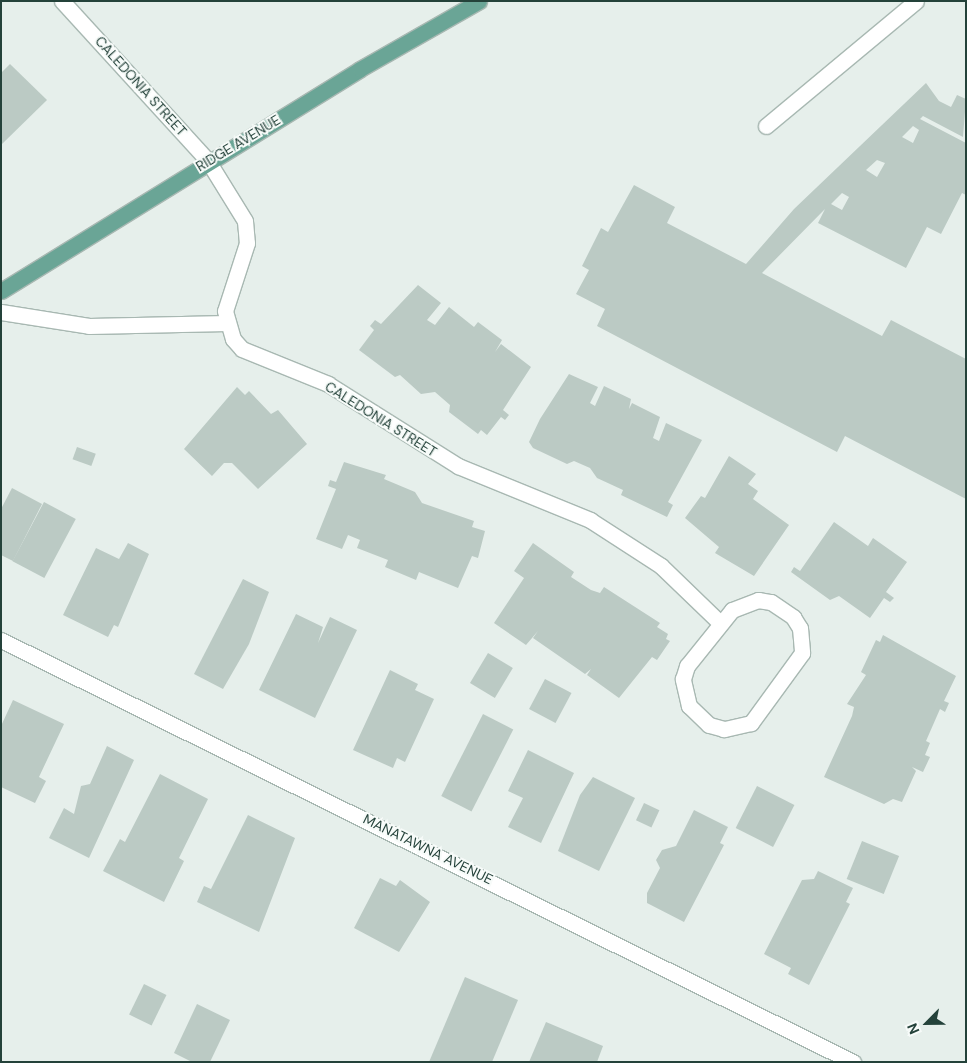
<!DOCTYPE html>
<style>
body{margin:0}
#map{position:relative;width:967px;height:1063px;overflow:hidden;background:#e6efeb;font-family:"DM Sans",sans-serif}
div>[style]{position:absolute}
.building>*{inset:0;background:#bbcac4;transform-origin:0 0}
.roads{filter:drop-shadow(1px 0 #a8b8b2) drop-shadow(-1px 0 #a8b8b2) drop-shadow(0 1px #a8b8b2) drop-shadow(0 -1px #a8b8b2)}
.lane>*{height:15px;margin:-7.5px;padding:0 7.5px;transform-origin:7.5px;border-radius:7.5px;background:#fff}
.street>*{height:15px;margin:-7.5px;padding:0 7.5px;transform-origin:7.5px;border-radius:7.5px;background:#fff}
.primary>*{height:15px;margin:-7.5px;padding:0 7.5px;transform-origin:7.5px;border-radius:7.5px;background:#6aa596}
span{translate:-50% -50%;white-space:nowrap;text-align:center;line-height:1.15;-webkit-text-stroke:4px #f7fbf9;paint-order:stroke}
.street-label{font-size:14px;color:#24423a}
.frame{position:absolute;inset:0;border:2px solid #24423a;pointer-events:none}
.north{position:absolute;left:902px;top:998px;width:50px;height:50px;-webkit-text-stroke:4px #f7fbf9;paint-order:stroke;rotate:247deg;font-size:14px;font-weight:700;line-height:20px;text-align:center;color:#24423a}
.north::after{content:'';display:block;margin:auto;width:18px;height:22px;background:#24423a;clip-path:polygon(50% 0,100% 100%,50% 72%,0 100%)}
</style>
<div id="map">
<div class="building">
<i style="clip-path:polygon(10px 64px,47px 100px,1px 145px,1px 73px)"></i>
<i style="clip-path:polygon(evenodd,926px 83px,939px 101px,951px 107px,957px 95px,966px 99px,963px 137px,923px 116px,920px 119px,966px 143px,966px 195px,962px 193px,941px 234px,927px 227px,906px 268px,818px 223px,825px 209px,762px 273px,882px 336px,891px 320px,966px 359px,966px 499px,845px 436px,837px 452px,597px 326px,605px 309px,576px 294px,589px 270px,582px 266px,601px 228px,608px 232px,634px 185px,675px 207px,667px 223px,746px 264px,794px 209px,926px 83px,913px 126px,919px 130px,913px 143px,902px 137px,913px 126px,926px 83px,877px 160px,885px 163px,877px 177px,866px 170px,877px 160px,926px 83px,842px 193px,849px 197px,842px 210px,831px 204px,842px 193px)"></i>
<i style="clip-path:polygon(418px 285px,441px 303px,427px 320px,435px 325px,449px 307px,474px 327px,478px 322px,502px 340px,495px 352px,501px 344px,531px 367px,503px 410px,509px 415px,505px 420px,501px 417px,487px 435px,481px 430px,478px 434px,449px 412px,450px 405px,435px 392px,421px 394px,400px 375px,395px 377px,359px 350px,374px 330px,370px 326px,375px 320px,381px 324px)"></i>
<i style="clip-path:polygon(569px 374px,598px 387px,590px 403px,595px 406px,604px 386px,631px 399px,629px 409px,632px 403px,660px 417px,653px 438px,659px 441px,666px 423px,702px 440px,668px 502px,673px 505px,667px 517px,621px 495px,623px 490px,597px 478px,590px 468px,574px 461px,567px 464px,533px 448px,529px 442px,540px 419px)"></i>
<i style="clip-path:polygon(237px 387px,245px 395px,249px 391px,271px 414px,278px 410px,307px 444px,258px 489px,232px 463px,224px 463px,212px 476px,184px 449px)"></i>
<i style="left:77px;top:447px;width:20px;height:13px;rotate:20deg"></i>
<i style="clip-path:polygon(729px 456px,756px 474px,748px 484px,758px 491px,753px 499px,789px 525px,754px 576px,715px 553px,719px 547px,685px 518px,701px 496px,705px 498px)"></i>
<i style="clip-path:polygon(344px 462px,386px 475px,384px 479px,415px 492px,422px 503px,474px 521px,472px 527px,485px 531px,478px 558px,472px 556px,458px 588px,419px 572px,416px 580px,385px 567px,388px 560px,357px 548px,360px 540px,348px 535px,342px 549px,316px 539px,336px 489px,328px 486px,330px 480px,336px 482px)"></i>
<i style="clip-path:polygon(12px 488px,42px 504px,13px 561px,1px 555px,1px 509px)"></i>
<i style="left:44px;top:502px;width:36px;height:67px;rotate:28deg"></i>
<i style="clip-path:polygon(834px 522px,868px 546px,873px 538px,907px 562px,886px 592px,894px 598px,890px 602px,884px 598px,870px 618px,839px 596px,830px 600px,791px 572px,794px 567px,800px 571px)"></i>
<i style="clip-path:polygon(128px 543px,149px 554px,118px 627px,114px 625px,108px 637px,63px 615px,96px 548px,119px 559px)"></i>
<i style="clip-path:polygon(533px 543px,574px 572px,571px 577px,591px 590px,600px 593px,604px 587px,660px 623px,657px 627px,668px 634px,666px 639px,670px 641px,657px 660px,652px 657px,619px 698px,587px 675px,591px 669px,585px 674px,533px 638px,538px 631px,526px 645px,494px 623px,524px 578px,514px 571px)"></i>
<i style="clip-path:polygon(243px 579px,269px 592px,249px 644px,223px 689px,194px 674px)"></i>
<i style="clip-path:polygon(296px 614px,323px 627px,318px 643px,330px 617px,357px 630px,315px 718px,259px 690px)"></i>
<i style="clip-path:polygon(883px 635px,956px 676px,944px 701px,949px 703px,945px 712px,940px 709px,926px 741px,930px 743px,925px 755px,930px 757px,923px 772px,912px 767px,916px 771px,902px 802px,893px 799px,884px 804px,824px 777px,852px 716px,854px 707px,847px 704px,866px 675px,861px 672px,876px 640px,880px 642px)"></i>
<i style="left:488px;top:653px;width:29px;height:35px;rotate:31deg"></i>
<i style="clip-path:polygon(390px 670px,418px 684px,415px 690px,434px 699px,405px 762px,397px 758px,393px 768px,353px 750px)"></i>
<i style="left:545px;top:679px;width:30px;height:34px;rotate:28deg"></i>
<i style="clip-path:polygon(13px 700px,64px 724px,39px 777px,46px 781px,35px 803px,1px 787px,1px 726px)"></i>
<i style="left:483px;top:714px;width:34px;height:92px;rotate:27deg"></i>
<i style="clip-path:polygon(107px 746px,134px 760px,89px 858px,49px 838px,64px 808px,74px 814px,81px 786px,90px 784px)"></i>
<i style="clip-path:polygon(528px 750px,574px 773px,541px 843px,508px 827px,523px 798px,508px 791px)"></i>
<i style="clip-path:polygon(160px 774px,208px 799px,179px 858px,184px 861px,164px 902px,103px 871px,120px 839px,125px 842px)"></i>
<i style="clip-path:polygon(593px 777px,635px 798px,599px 871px,558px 851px,580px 795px)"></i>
<i style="left:757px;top:786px;width:42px;height:47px;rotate:27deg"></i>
<i style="left:644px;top:803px;width:17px;height:19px;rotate:25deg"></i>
<i style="clip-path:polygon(694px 810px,728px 827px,720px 843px,724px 845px,684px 922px,647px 903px,647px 893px,660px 868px,656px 860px,662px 850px,676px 846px)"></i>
<i style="clip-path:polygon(248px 815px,295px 838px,259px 932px,197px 902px,204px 886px,211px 889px)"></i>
<i style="left:862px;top:841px;width:40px;height:41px;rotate:22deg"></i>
<i style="clip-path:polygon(818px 871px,853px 888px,846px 902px,850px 904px,809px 985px,788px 974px,791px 968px,764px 954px,802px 880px,814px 879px)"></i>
<i style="clip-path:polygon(380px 878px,396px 886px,400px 880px,430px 902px,399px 952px,354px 928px)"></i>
<i style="clip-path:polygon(465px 977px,518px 1000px,492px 1062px,429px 1062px)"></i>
<i style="left:144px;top:984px;width:25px;height:34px;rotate:26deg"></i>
<i style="clip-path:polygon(197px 1004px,230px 1020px,210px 1062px,192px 1062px,174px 1053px)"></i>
<i style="clip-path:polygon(546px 1022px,603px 1046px,597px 1062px,529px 1062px)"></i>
</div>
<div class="roads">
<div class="lane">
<i style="left:766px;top:126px;width:195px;rotate:-39.8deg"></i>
<i style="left:1px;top:312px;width:89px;rotate:9deg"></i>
<i style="left:89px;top:326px;width:138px;rotate:-1.2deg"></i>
</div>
<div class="street">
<i style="left:62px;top:1px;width:217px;rotate:47.6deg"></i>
<i style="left:208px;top:161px;width:70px;rotate:58.3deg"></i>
<i style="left:245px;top:221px;width:22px;rotate:85deg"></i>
<i style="left:247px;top:243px;width:71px;rotate:107.9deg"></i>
<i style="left:225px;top:311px;width:29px;rotate:74deg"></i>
<i style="left:233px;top:339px;width:13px;rotate:48deg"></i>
<i style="left:242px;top:349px;width:93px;rotate:22.1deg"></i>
<i style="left:328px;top:384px;width:154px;rotate:32.2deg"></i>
<i style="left:458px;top:466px;width:143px;rotate:22.2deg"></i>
<i style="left:590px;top:520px;width:85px;rotate:32.9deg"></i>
<i style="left:661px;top:566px;width:82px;rotate:44deg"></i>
<i style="left:758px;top:600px;width:13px;rotate:9deg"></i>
<i style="left:771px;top:602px;width:27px;rotate:34deg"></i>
<i style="left:793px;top:617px;width:13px;rotate:58deg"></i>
<i style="left:800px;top:628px;width:25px;rotate:85deg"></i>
<i style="left:802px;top:653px;width:87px;rotate:126.1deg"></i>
<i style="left:751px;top:723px;width:28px;rotate:167deg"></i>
<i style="left:724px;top:729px;width:16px;rotate:-165deg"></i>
<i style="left:709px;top:725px;width:28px;rotate:-136deg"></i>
<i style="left:689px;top:706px;width:28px;rotate:-103deg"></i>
<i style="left:683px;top:679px;width:14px;rotate:-73deg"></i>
<i style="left:687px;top:666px;width:72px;rotate:-51.2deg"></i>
<i style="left:732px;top:610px;width:28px;rotate:-21deg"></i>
<i style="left:1px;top:640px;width:951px;rotate:26.35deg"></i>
</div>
<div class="primary">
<i style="left:1px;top:291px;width:422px;rotate:-31.7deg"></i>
<i style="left:360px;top:69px;width:137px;rotate:-29.7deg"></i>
</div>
</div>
<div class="street-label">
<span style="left:141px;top:86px;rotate:48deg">CALEDONIA STREET</span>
<span style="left:238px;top:143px;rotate:-31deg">RIDGE AVENUE</span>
<span style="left:381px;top:419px;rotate:32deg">CALEDONIA STREET</span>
<span style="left:428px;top:849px;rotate:26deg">MANATAWNA AVENUE</span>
</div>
<div class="frame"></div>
<div class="north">N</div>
</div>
